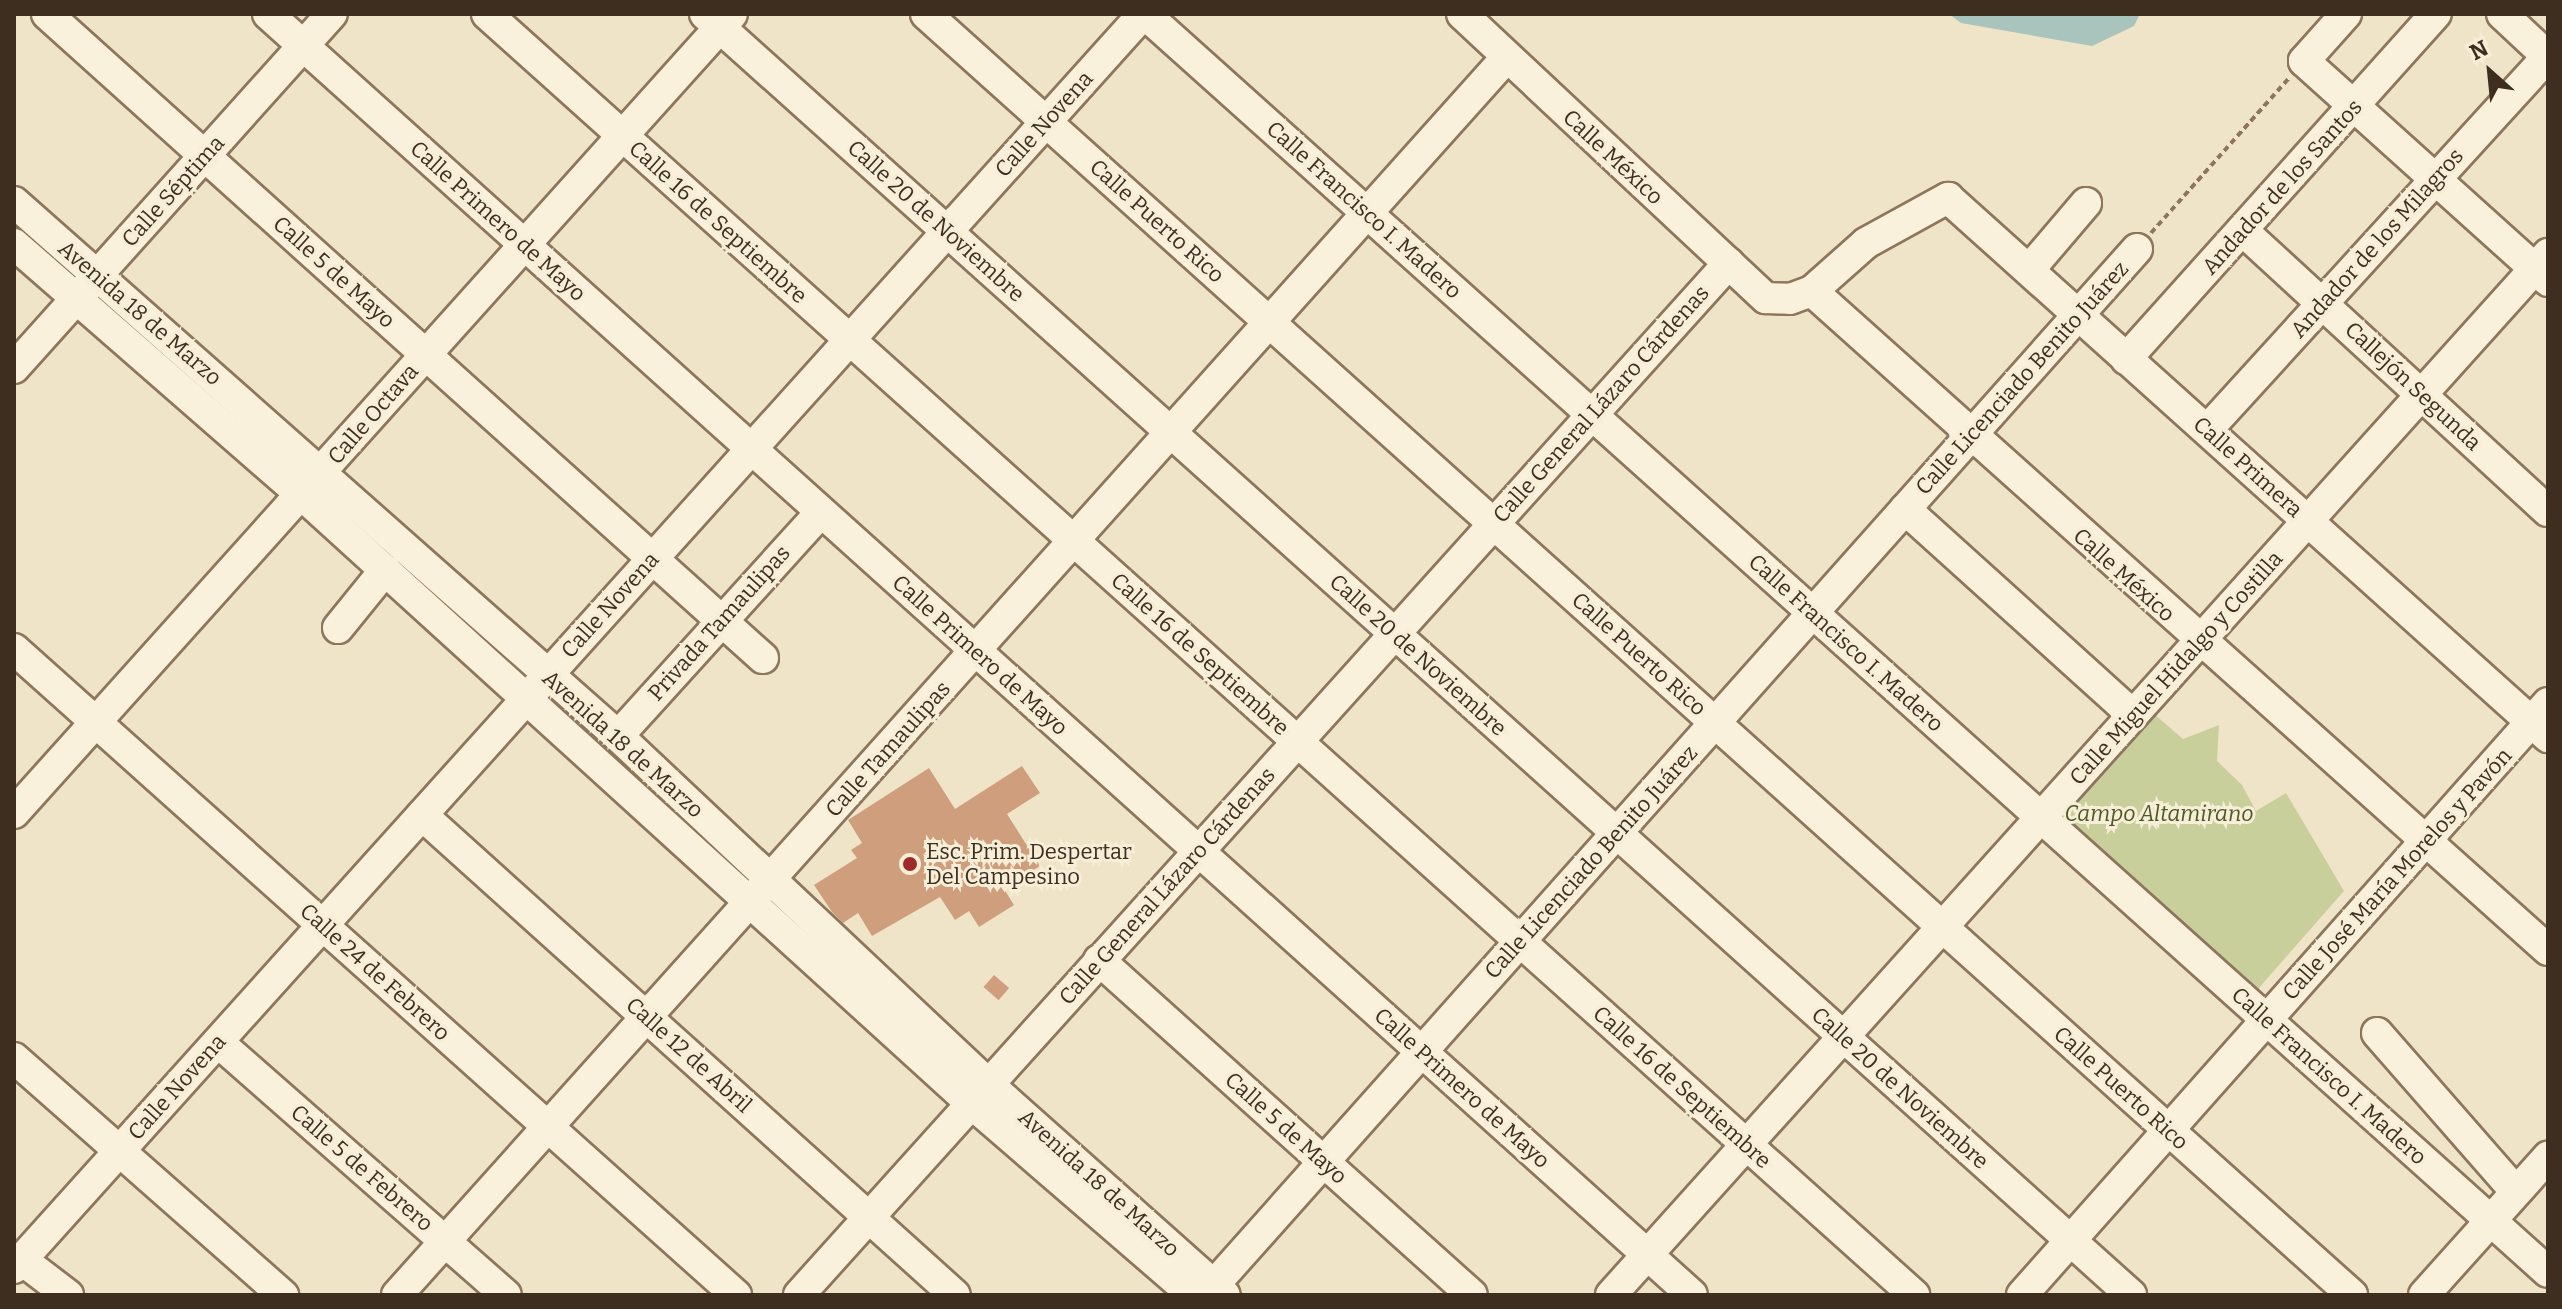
<!DOCTYPE html>
<meta charset="utf-8">
<style>
body{margin:0}
#map{position:relative;width:2562px;height:1309px;overflow:hidden;background:#f0e4c8;font-family:Bitter,serif}
div>[style]{position:absolute}
.green>*{inset:0;background:#c9cf9b}
.water>*{inset:0;background:#a9c4bc}
.building>*{inset:0;background:#cf9f7d;transform-origin:0 0}
.path>*{height:4px;margin-top:-2px;transform-origin:0;background:repeating-linear-gradient(90deg,#8d765c 0 6px,transparent 0 10px)}
.roads{filter:drop-shadow(2px 0 #8d765c) drop-shadow(-2px 0 #8d765c) drop-shadow(0 2px #8d765c) drop-shadow(0 -2px #8d765c)}
.minor>*{height:30px;margin:-15px;padding:0 15px;transform-origin:15px;border-radius:15px;background:#faf1dc}
.dots>*{width:22px;height:22px;translate:-50% -50%;box-sizing:border-box;border:4px solid #f7eed8;border-radius:50%}
span{translate:-50% -50%;white-space:nowrap;text-align:center;line-height:1.15;-webkit-text-stroke:6px #f7eed8;paint-order:stroke}
.street-label{font-size:22px;color:#3d2e20}
.park-label{font-size:22px;color:#4d5a26;font-style:italic}
.poi-label{font-size:22px;color:#3d2e20}
.left{translate:0 -50%;text-align:left}
.frame{position:absolute;inset:0;border:16px solid #3d2e20;pointer-events:none}
.north{position:absolute;left:2450px;top:32px;width:80px;height:80px;-webkit-text-stroke:6px #f7eed8;paint-order:stroke;rotate:333deg;font-size:22px;font-weight:700;line-height:32px;text-align:center;color:#3d2e20}
.north::after{content:'';display:block;margin:auto;width:28px;height:36px;background:#3d2e20;clip-path:polygon(50% 0,100% 100%,50% 72%,0 100%)}
</style>
<div id="map">
<div class="green">
<i style="clip-path:polygon(2146px 707px,2183px 739px,2219px 725px,2217px 761px,2242px 785px,2256px 811px,2286px 793px,2344px 891px,2251px 997px,2047px 819px)"></i>
</div>
<div class="water">
<i style="clip-path:polygon(1949px 14px,2140px 14px,2134px 26px,2092px 46px,1961px 23px)"></i>
</div>
<div class="building">
<i style="clip-path:polygon(1022px 766px,1040px 793px,1007px 814px,1040px 866px,1004px 889px,1014px 905px,979px 927px,969px 911px,955px 920px,940px 897px,872px 936px,858px 913px,843px 923px,832px 912px,814px 885px,857px 858px,851px 850px,862px 843px,848px 820px,929px 768px,955px 809px)"></i>
<i style="left:994px;top:975px;width:20px;height:16px;rotate:41deg"></i>
</div>
<div class="path">
<i style="left:2151px;top:233px;width:208px;rotate:-48.3deg"></i>
</div>
<div class="roads">
<div class="minor">
<i style="left:47px;top:14px;width:963px;rotate:41.97deg"></i>
<i style="left:268px;top:14px;width:1915px;rotate:41.97deg"></i>
<i style="left:487px;top:14px;width:1918px;rotate:41.91deg"></i>
<i style="left:705px;top:14px;width:1917px;rotate:41.93deg"></i>
<i style="left:926px;top:14px;width:1917px;rotate:41.93deg"></i>
<i style="left:1145px;top:14px;width:1884px;rotate:41.88deg"></i>
<i style="left:1462px;top:14px;width:416px;rotate:43.1deg"></i>
<i style="left:1766px;top:298px;width:24px;rotate:2deg"></i>
<i style="left:1790px;top:299px;width:23px;rotate:-20deg"></i>
<i style="left:1812px;top:291px;width:72px;rotate:-41.6deg"></i>
<i style="left:1866px;top:243px;width:94px;rotate:-28.8deg"></i>
<i style="left:1948px;top:198px;width:807px;rotate:41.93deg"></i>
<i style="left:2346px;top:14px;width:63px;rotate:131.8deg"></i>
<i style="left:2304px;top:61px;width:329px;rotate:42deg"></i>
<i style="left:2502px;top:14px;width:63px;rotate:43.1deg"></i>
<i style="left:14px;top:202px;width:806px;rotate:41.48deg"></i>
<i style="left:618px;top:736px;width:508px;rotate:43.24deg"></i>
<i style="left:988px;top:1084px;width:317px;rotate:41.7deg"></i>
<i style="left:2242px;top:230px;width:415px;rotate:42.6deg"></i>
<i style="left:14px;top:244px;width:381px;rotate:41.1deg"></i>
<i style="left:301px;top:494px;width:907px;rotate:42.27deg"></i>
<i style="left:972px;top:1104px;width:292px;rotate:40.8deg"></i>
<i style="left:2029px;top:270px;width:88px;rotate:-49.6deg"></i>
<i style="left:1812px;top:291px;width:988px;rotate:41.84deg"></i>
<i style="left:2126px;top:359px;width:464px;rotate:-48.1deg"></i>
<i style="left:14px;top:368px;width:476px;rotate:-48.1deg"></i>
<i style="left:2207px;top:430px;width:506px;rotate:-47.64deg"></i>
<i style="left:1905px;top:509px;width:307px;rotate:42.1deg"></i>
<i style="left:338px;top:628px;width:75px;rotate:-51deg"></i>
<i style="left:14px;top:649px;width:969px;rotate:41.82deg"></i>
<i style="left:618px;top:736px;width:302px;rotate:-47.8deg"></i>
<i style="left:14px;top:813px;width:1074px;rotate:-48.06deg"></i>
<i style="left:422px;top:815px;width:717px;rotate:42.01deg"></i>
<i style="left:1099px;top:960px;width:501px;rotate:41.93deg"></i>
<i style="left:2377px;top:1033px;width:211px;rotate:48.8deg"></i>
<i style="left:218px;top:1042px;width:383px;rotate:41.3deg"></i>
<i style="left:14px;top:1058px;width:359px;rotate:41.4deg"></i>
<i style="left:22px;top:1260px;width:58px;rotate:37.3deg"></i>
<i style="left:14px;top:1268px;width:1687px;rotate:-48deg"></i>
<i style="left:397px;top:1295px;width:1661px;rotate:-48.12deg"></i>
<i style="left:799px;top:1295px;width:1389px;rotate:-47.98deg"></i>
<i style="left:1205px;top:1295px;width:1401px;rotate:-48.3deg"></i>
<i style="left:1611px;top:1295px;width:1401px;rotate:-48.01deg"></i>
<i style="left:2022px;top:1295px;width:792px;rotate:-48.38deg"></i>
<i style="left:2424px;top:1295px;width:186px;rotate:-48.1deg"></i>
</div>
</div>
<div class="dots">
<i style="left:910px;top:864px;background:#9e2a2b"></i>
</div>
<div class="street-label">
<span style="left:1044px;top:124px;rotate:-48deg">Calle Novena</span>
<span style="left:1613px;top:157px;rotate:43deg">Calle México</span>
<span style="left:2282px;top:187px;rotate:-48deg">Andador de los Santos</span>
<span style="left:173px;top:191px;rotate:-48deg">Calle Séptima</span>
<span style="left:1364px;top:210px;rotate:42deg">Calle Francisco I. Madero</span>
<span style="left:498px;top:221px;rotate:42deg">Calle Primero de Mayo</span>
<span style="left:936px;top:221px;rotate:42deg">Calle 20 de Noviembre</span>
<span style="left:1157px;top:221px;rotate:42deg">Calle Puerto Rico</span>
<span style="left:718px;top:222px;rotate:42deg">Calle 16 de Septiembre</span>
<span style="left:2377px;top:243px;rotate:-48deg">Andador de los Milagros</span>
<span style="left:334px;top:272px;rotate:42deg">Calle 5 de Mayo</span>
<span style="left:140px;top:313px;rotate:41deg">Avenida 18 de Marzo</span>
<span style="left:2022px;top:378px;rotate:-48deg">Calle Licenciado Benito Juárez</span>
<span style="left:2413px;top:386px;rotate:43deg">Callejón Segunda</span>
<span style="left:1601px;top:404px;rotate:-48deg">Calle General Lázaro Cárdenas</span>
<span style="left:373px;top:414px;rotate:-49deg">Calle Octava</span>
<span style="left:2248px;top:467px;rotate:42deg">Calle Primera</span>
<span style="left:2124px;top:575px;rotate:42deg">Calle México</span>
<span style="left:610px;top:605px;rotate:-48deg">Calle Novena</span>
<span style="left:719px;top:623px;rotate:-48deg">Privada Tamaulipas</span>
<span style="left:1846px;top:643px;rotate:42deg">Calle Francisco I. Madero</span>
<span style="left:1200px;top:654px;rotate:42deg">Calle 16 de Septiembre</span>
<span style="left:1639px;top:654px;rotate:42deg">Calle Puerto Rico</span>
<span style="left:980px;top:655px;rotate:42deg">Calle Primero de Mayo</span>
<span style="left:1418px;top:655px;rotate:42deg">Calle 20 de Noviembre</span>
<span style="left:2176px;top:668px;rotate:-48deg">Calle Miguel Hidalgo y Costilla</span>
<span style="left:623px;top:744px;rotate:42deg">Avenida 18 de Marzo</span>
<span style="left:888px;top:749px;rotate:-48deg">Calle Tamaulipas</span>
<span style="left:1591px;top:862px;rotate:-48deg">Calle Licenciado Benito Juárez</span>
<span style="left:2397px;top:874px;rotate:-48deg">Calle José María Morelos y Pavón</span>
<span style="left:1167px;top:886px;rotate:-48deg">Calle General Lázaro Cárdenas</span>
<span style="left:375px;top:972px;rotate:42deg">Calle 24 de Febrero</span>
<span style="left:689px;top:1055px;rotate:42deg">Calle 12 de Abril</span>
<span style="left:2329px;top:1076px;rotate:42deg">Calle Francisco I. Madero</span>
<span style="left:177px;top:1087px;rotate:-48deg">Calle Novena</span>
<span style="left:1682px;top:1087px;rotate:42deg">Calle 16 de Septiembre</span>
<span style="left:1462px;top:1088px;rotate:42deg">Calle Primero de Mayo</span>
<span style="left:1900px;top:1088px;rotate:42deg">Calle 20 de Noviembre</span>
<span style="left:2121px;top:1088px;rotate:42deg">Calle Puerto Rico</span>
<span style="left:1286px;top:1128px;rotate:42deg">Calle 5 de Mayo</span>
<span style="left:362px;top:1168px;rotate:41deg">Calle 5 de Febrero</span>
<span style="left:1099px;top:1183px;rotate:42deg">Avenida 18 de Marzo</span>
</div>
<div class="park-label">
<span style="left:2159px;top:814px">Campo Altamirano</span>
</div>
<div class="poi-label">
<span class="left" style="left:926px;top:864px">Esc. Prim. Despertar<br>Del Campesino</span>
</div>
<div class="frame"></div>
<div class="north">N</div>
</div>
